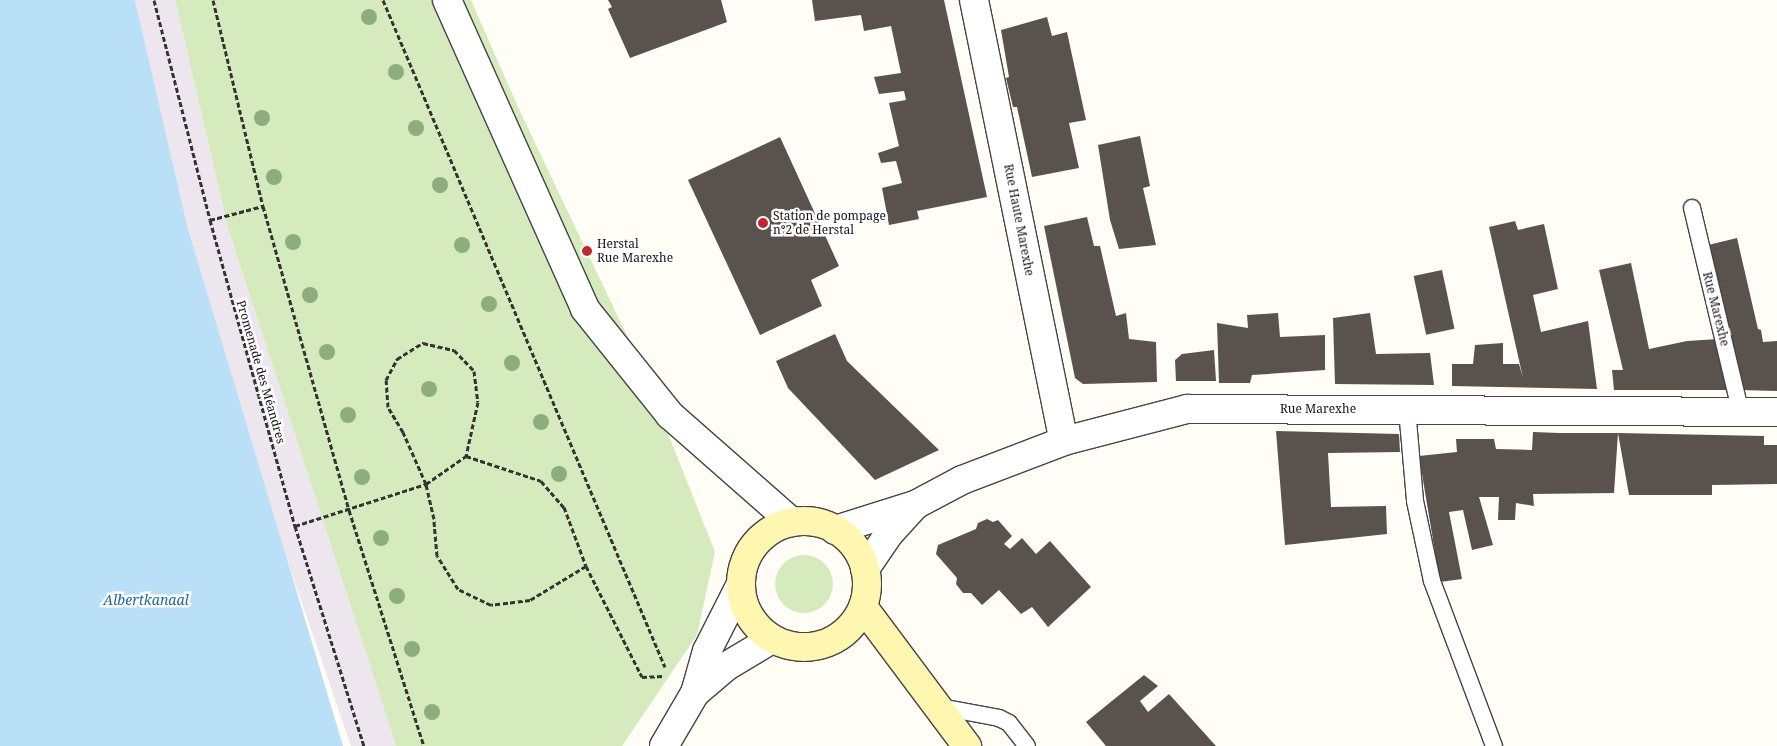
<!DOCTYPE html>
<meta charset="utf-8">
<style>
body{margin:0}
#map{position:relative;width:1777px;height:746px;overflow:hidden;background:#fffdf5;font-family:"Noto Serif",serif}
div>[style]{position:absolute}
.industrial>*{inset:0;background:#eee6ef}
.green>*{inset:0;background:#d5ebbd}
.round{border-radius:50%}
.water>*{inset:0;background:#b9e0f7}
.building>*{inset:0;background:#5a524d;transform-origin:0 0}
.path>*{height:3px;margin-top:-1.5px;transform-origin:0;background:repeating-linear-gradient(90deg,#333 0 5px,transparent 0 7.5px)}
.roads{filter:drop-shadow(1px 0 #444) drop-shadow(-1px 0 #444) drop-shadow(0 1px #444) drop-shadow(0 -1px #444)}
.lane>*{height:16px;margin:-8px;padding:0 8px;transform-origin:8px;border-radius:8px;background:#fff}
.street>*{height:28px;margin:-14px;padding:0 14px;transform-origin:14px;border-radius:14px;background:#fff}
.secondary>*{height:28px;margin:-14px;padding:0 14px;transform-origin:14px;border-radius:14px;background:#fff6b0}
.secondary>.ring{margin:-14px;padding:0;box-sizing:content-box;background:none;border:28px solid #fff6b0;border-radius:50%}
.trees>*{width:16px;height:16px;margin:-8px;border-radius:50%;background:#8dad7f}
.dots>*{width:14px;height:14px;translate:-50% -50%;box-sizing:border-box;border:2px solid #fff;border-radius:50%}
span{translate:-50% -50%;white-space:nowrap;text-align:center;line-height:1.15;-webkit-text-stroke:5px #fff;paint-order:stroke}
.poi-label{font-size:12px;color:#111}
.left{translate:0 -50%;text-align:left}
.street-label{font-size:12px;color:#111}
.water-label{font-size:14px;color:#1768a6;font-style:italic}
</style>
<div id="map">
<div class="industrial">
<i style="clip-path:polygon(135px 0,175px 0,228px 228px,396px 746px,351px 746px,276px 527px,188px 229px)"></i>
</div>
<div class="green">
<i style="clip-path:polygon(175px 0,471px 0,518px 107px,640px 363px,715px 552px,697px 635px,622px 746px,396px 746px,228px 228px)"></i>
<i class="round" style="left:775px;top:555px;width:58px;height:58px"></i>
</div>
<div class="water">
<i style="clip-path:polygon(0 0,135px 0,188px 229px,343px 746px,0 746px)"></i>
</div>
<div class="building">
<i style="clip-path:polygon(608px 0,721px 0,727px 22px,630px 58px,608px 9px,612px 7px)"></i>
<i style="clip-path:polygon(812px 0,944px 0,987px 197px,917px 211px,919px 219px,889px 225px,882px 188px,902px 183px,896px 161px,881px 163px,878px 153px,899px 146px,889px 103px,906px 100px,904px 91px,879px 94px,874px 77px,901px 73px,891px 26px,864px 31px,861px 15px,815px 21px)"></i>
<i style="clip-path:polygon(1047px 17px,1052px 36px,1067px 32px,1086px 120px,1069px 123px,1079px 168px,1032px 177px,1017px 107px,1013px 107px,1006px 78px,1009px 77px,1001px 30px)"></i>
<i style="clip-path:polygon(1140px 136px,1150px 186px,1143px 188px,1156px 245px,1119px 249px,1110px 220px,1098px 145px)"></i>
<i style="clip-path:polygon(780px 137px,839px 266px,811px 280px,822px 306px,760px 335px,688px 180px)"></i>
<i style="clip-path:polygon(1087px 217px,1094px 246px,1100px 246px,1116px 316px,1126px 313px,1129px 339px,1156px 342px,1157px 382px,1083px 384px,1075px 378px,1044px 226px)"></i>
<i style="clip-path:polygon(1515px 221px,1518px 230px,1544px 224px,1558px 289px,1533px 295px,1541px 332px,1588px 321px,1597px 389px,1452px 386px,1452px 364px,1473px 364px,1475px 345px,1503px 343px,1503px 364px,1519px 364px,1523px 378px,1489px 227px)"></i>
<i style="clip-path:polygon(1737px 238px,1758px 329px,1761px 330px,1763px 342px,1777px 341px,1777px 391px,1739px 390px,1704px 246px)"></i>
<i style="clip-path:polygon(1631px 263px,1649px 349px,1687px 341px,1718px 339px,1727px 390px,1614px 390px,1612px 370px,1623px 370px,1599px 270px)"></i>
<i style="left:1442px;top:270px;width:60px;height:29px;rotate:78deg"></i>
<i style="clip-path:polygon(1278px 313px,1280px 337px,1325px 335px,1325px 370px,1252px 375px,1250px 383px,1219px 383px,1217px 323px,1248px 328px,1247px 315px)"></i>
<i style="clip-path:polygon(1370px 313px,1376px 354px,1430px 353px,1434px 385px,1335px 384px,1333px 318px)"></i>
<i style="clip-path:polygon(835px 334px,847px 361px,939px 450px,875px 480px,788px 388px,776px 361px)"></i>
<i style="clip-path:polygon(1214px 350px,1216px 381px,1176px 381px,1175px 360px,1182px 354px)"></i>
<i style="clip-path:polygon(1276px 431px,1399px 434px,1400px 452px,1328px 453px,1331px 507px,1386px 506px,1387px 534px,1285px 545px)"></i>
<i style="clip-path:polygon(1533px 432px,1559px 433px,1618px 433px,1764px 436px,1764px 445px,1777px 445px,1777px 484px,1712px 485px,1712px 495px,1629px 495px,1618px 433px,1614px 493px,1533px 494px,1534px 506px,1516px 503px,1515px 520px,1498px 520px,1499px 497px,1479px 497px,1493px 545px,1472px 550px,1463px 510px,1449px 512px,1462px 579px,1440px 582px,1419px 456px,1457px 452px,1456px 439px,1494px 439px,1496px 449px,1532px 450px)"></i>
<i style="clip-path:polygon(987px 519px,993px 522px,998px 520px,1012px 536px,1004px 544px,1010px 549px,1022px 538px,1036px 554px,1050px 541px,1091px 587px,1048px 627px,1032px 607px,1021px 614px,999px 590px,982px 605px,971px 593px,963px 593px,956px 584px,957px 578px,936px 554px,938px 545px,976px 529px,978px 523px)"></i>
<i style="clip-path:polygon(1144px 675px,1158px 686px,1140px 701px,1148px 712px,1169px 694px,1216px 746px,1106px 746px,1086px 722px)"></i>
</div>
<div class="path">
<i style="left:154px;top:0;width:227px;rotate:75.7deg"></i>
<i style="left:210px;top:220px;width:318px;rotate:74.5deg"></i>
<i style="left:295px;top:526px;width:231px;rotate:72.6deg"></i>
<i style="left:213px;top:0;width:212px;rotate:76.4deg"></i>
<i style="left:263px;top:206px;width:316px;rotate:74.2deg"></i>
<i style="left:349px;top:510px;width:248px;rotate:72.4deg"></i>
<i style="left:383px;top:0;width:724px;rotate:67.08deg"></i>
<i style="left:210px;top:220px;width:55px;rotate:-14.8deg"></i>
<i style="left:295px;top:526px;width:138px;rotate:-17.8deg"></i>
<i style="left:426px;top:484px;width:49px;rotate:-35deg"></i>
<i style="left:586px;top:566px;width:66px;rotate:148.7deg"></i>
<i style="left:530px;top:600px;width:39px;rotate:173deg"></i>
<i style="left:491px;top:605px;width:37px;rotate:-154deg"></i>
<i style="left:458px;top:589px;width:39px;rotate:-122deg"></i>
<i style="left:437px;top:556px;width:37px;rotate:-95deg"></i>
<i style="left:434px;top:519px;width:36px;rotate:-103deg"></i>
<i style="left:426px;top:484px;width:57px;rotate:-113.9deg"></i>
<i style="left:403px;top:432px;width:29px;rotate:-121deg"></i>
<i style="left:388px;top:407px;width:27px;rotate:-94deg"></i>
<i style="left:386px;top:380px;width:24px;rotate:-62deg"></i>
<i style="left:397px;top:359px;width:31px;rotate:-32deg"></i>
<i style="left:423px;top:343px;width:32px;rotate:13deg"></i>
<i style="left:454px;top:350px;width:29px;rotate:46deg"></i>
<i style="left:474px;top:371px;width:31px;rotate:83deg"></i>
<i style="left:478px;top:402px;width:55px;rotate:102.5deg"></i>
<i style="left:466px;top:456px;width:79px;rotate:18.4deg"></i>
<i style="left:541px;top:481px;width:35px;rotate:49deg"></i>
<i style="left:564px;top:507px;width:63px;rotate:69.6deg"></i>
<i style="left:586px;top:566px;width:124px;rotate:63.2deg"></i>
<i style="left:642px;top:677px;width:21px;rotate:-3deg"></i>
</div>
<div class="roads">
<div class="lane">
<i style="left:1692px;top:208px;width:208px;rotate:76.6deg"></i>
<i style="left:1407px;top:409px;width:92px;rotate:85deg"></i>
<i style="left:1415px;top:501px;width:82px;rotate:78deg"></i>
<i style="left:1432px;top:581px;width:176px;rotate:69.4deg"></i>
<i style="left:935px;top:706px;width:65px;rotate:10.6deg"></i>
<i style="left:999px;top:718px;width:11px;rotate:27deg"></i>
<i style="left:1009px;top:723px;width:29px;rotate:52deg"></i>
</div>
<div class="street">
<i style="left:447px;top:0;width:338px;rotate:65.9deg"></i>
<i style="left:585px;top:309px;width:136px;rotate:51.3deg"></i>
<i style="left:670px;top:415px;width:162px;rotate:41.3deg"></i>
<i style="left:974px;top:0;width:450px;rotate:78.5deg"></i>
<i style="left:835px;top:530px;width:84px;rotate:-17.4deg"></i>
<i style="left:915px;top:505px;width:53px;rotate:-28deg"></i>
<i style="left:962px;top:480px;width:109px;rotate:-20.9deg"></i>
<i style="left:1064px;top:441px;width:127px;rotate:-14.6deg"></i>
<i style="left:1187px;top:409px;width:590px;rotate:0.29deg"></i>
<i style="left:865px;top:569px;width:41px;rotate:-55.9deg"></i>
<i style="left:888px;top:535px;width:39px;rotate:-48deg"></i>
<i style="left:695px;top:693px;width:42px;rotate:-40.2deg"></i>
<i style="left:727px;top:666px;width:52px;rotate:-31deg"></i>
<i style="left:664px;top:746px;width:61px;rotate:-59.7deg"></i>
<i style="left:695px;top:693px;width:44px;rotate:-74.1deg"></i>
<i style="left:707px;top:651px;width:73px;rotate:-63.1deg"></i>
</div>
<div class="secondary">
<i class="ring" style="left:741px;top:521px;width:98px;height:98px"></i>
<i style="left:863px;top:607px;width:174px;rotate:53.2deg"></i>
</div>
</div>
<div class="trees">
<i style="left:369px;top:17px"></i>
<i style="left:396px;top:72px"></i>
<i style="left:262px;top:118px"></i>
<i style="left:416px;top:128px"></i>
<i style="left:274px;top:177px"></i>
<i style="left:440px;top:185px"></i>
<i style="left:293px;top:242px"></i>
<i style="left:462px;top:245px"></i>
<i style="left:310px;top:295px"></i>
<i style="left:489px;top:304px"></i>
<i style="left:327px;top:352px"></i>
<i style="left:512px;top:363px"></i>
<i style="left:429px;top:389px"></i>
<i style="left:348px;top:415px"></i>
<i style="left:541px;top:422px"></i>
<i style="left:559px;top:474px"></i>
<i style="left:362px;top:477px"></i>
<i style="left:381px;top:538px"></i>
<i style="left:397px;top:596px"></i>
<i style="left:412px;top:649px"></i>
<i style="left:432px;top:712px"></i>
</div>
<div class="dots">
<i style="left:763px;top:223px;background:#c4262e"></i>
<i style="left:587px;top:251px;background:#c4262e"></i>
</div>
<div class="poi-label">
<span class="left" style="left:773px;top:223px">Station de pompage<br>n°2 de Herstal</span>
<span class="left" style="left:597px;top:251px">Herstal<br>Rue Marexhe</span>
</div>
<div class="street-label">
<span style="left:1019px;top:220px;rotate:79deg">Rue Haute Marexhe</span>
<span style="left:1716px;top:309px;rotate:76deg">Rue Marexhe</span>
<span style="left:261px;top:372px;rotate:74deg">Promenade des Méandres</span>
<span style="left:1318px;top:409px">Rue Marexhe</span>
</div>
<div class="water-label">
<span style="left:146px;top:600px">Albertkanaal</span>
</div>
</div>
